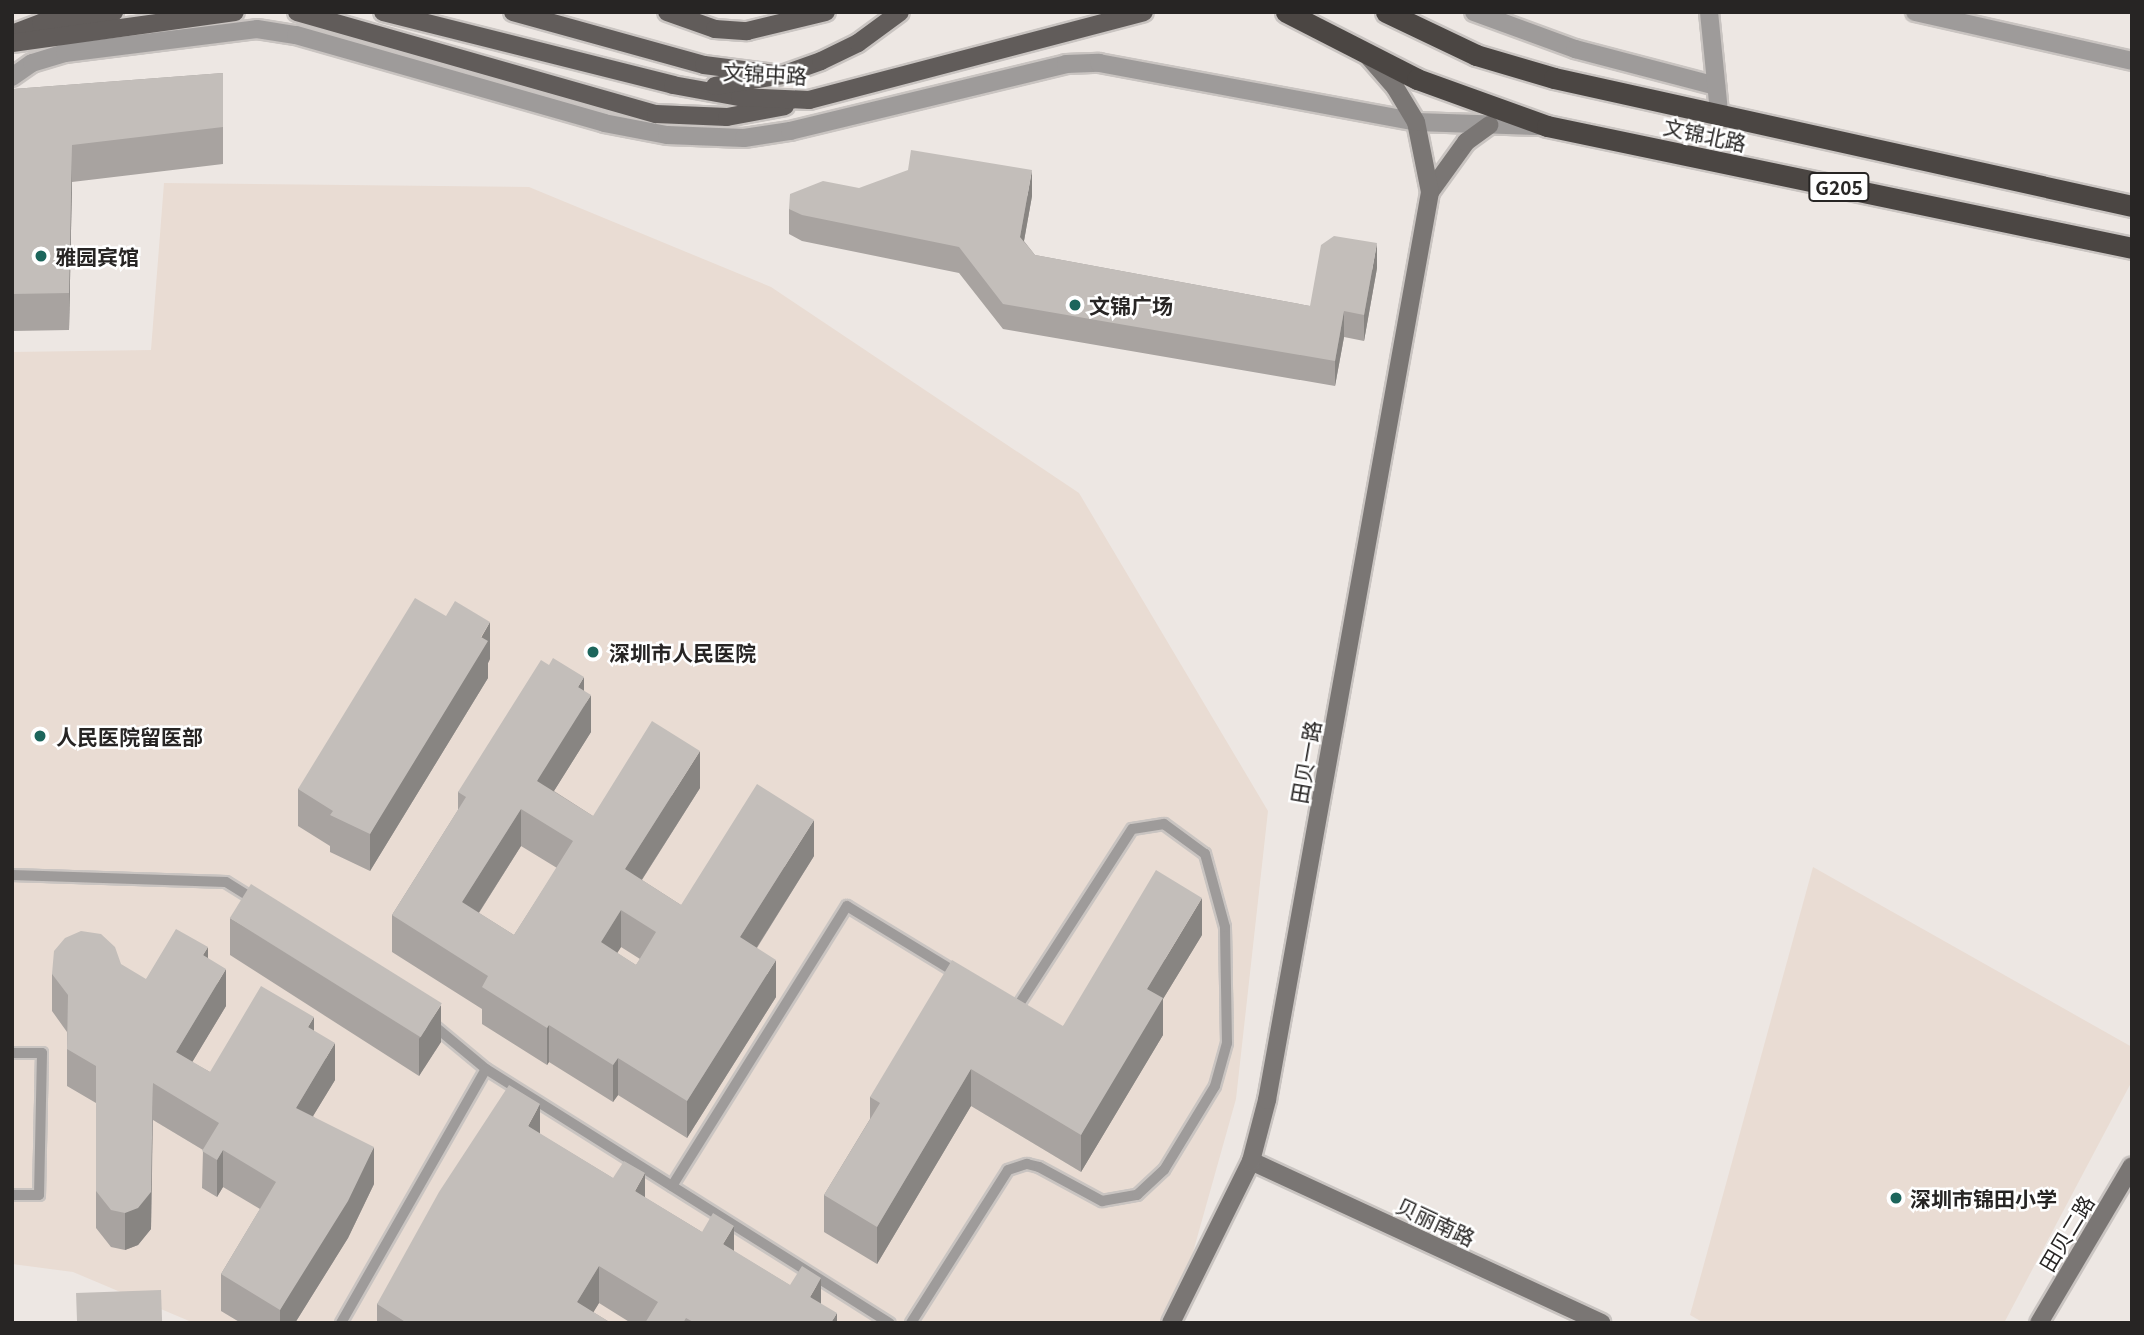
<!DOCTYPE html>
<meta charset="utf-8">
<style>
body{margin:0}
#map{position:relative;width:2144px;height:1335px;overflow:hidden;background:#ede7e3;font-family:Georgia,"Noto Sans SC",serif}
div>[style]{position:absolute}
.built>*{inset:0;background:#e9dcd3}
.roads{filter:drop-shadow(2px 0 #c9c4c1) drop-shadow(-2px 0 #c9c4c1) drop-shadow(0 2px #c9c4c1) drop-shadow(0 -2px #c9c4c1)}
.lane>*{height:10px;margin:-5px;padding:0 5px;transform-origin:5px;border-radius:5px;background:#9e9b9a}
.street>*{height:18px;margin:-9px;padding:0 9px;transform-origin:9px;border-radius:9px;background:#9e9b9a}
.secondary>*{height:18px;margin:-9px;padding:0 9px;transform-origin:9px;border-radius:9px;background:#7a7674}
.primary>*{height:18px;margin:-9px;padding:0 9px;transform-origin:9px;border-radius:9px;background:#615c5a}
.highway>*{height:21px;margin:-10.5px;padding:0 10.5px;transform-origin:10.5px;border-radius:10.5px;background:#4b4643}
.wall>*{inset:0;background:#a8a3a0}
.shaded-wall>*{inset:0;background:#888582}
.building>*{inset:0;background:#c3beba;transform-origin:0 0}
.dots>*{width:19px;height:19px;translate:-50% -50%;box-sizing:border-box;border:4px solid #fff;border-radius:50%}
span{translate:-50% -50%;white-space:nowrap;text-align:center;line-height:1.15;-webkit-text-stroke:5px #fff;paint-order:stroke}
.shield-label span{padding:2px 5px;background:#fff;border:2px solid;border-radius:5px;-webkit-text-stroke-width:0}
.shield-label{font-size:19px;color:#272524;font-weight:700}
.street-label{font-size:21px;color:#272524}
.poi-label{font-size:21px;color:#272524;font-weight:700}
.left{translate:0 -50%;text-align:left}
.frame{position:absolute;inset:0;border:14px solid #272524;pointer-events:none}
</style>
<div id="map">
<div class="built">
<i style="clip-path:polygon(164px 183px,529px 187px,771px 287px,1079px 493px,1268px 811px,1236px 1099px,1188px 1270px,1160px 1323px,194px 1323px,73px 1272px,12px 1264px,12px 352px,151px 350px)"></i>
<i style="clip-path:polygon(1813px 867px,2132px 1047px,2132px 1081px,2004px 1323px,1704px 1323px,1690px 1315px)"></i>
</div>
<div class="roads">
<div class="lane">
<i style="left:12px;top:875px;width:214px;rotate:1.9deg"></i>
<i style="left:226px;top:882px;width:36px;rotate:32deg"></i>
<i style="left:432px;top:1024px;width:70px;rotate:39.8deg"></i>
<i style="left:486px;top:1069px;width:477px;rotate:32.2deg"></i>
<i style="left:12px;top:1053px;width:30px"></i>
<i style="left:42px;top:1053px;width:142px;rotate:91.2deg"></i>
<i style="left:39px;top:1195px;width:27px;rotate:180deg"></i>
<i style="left:672px;top:1186px;width:330px;rotate:-58deg"></i>
<i style="left:847px;top:906px;width:132px;rotate:31.4deg"></i>
<i style="left:341px;top:1323px;width:292px;rotate:-60.3deg"></i>
<i style="left:911px;top:1323px;width:181px;rotate:-57.6deg"></i>
<i style="left:1008px;top:1170px;width:20px;rotate:-18deg"></i>
<i style="left:1027px;top:1164px;width:12px;rotate:14deg"></i>
<i style="left:1039px;top:1167px;width:72px;rotate:28.4deg"></i>
<i style="left:1102px;top:1201px;width:36px;rotate:-10deg"></i>
<i style="left:1137px;top:1195px;width:37px;rotate:-43deg"></i>
<i style="left:1164px;top:1170px;width:98px;rotate:-58.7deg"></i>
<i style="left:1215px;top:1086px;width:45px;rotate:-74.4deg"></i>
<i style="left:1227px;top:1043px;width:116px;rotate:-91deg"></i>
<i style="left:1225px;top:927px;width:76px;rotate:-105.3deg"></i>
<i style="left:1205px;top:854px;width:51px;rotate:-143.8deg"></i>
<i style="left:1164px;top:824px;width:32px;rotate:171deg"></i>
<i style="left:1132px;top:829px;width:214px;rotate:122.8deg"></i>
</div>
<div class="street">
<i style="left:1474px;top:12px;width:108px;rotate:20.1deg"></i>
<i style="left:1575px;top:49px;width:146px;rotate:14.7deg"></i>
<i style="left:1709px;top:12px;width:100px;rotate:84.3deg"></i>
<i style="left:1915px;top:12px;width:222px;rotate:12.7deg"></i>
<i style="left:12px;top:77px;width:24px;rotate:-35deg"></i>
<i style="left:32px;top:63px;width:34px;rotate:-17deg"></i>
<i style="left:65px;top:53px;width:193px;rotate:-7.1deg"></i>
<i style="left:257px;top:29px;width:39px;rotate:9deg"></i>
<i style="left:296px;top:35px;width:320px;rotate:15.9deg"></i>
<i style="left:604px;top:123px;width:64px;rotate:10.8deg"></i>
<i style="left:667px;top:135px;width:77px;rotate:2.2deg"></i>
<i style="left:744px;top:138px;width:47px;rotate:-8.7deg"></i>
<i style="left:790px;top:131px;width:284px;rotate:-13.6deg"></i>
<i style="left:1066px;top:64px;width:33px;rotate:-2deg"></i>
<i style="left:1099px;top:63px;width:322px;rotate:10.5deg"></i>
<i style="left:1416px;top:122px;width:121px;rotate:1.9deg"></i>
</div>
<div class="secondary">
<i style="left:1430px;top:192px;width:62px;rotate:-54.2deg"></i>
<i style="left:1466px;top:142px;width:29px;rotate:-36deg"></i>
<i style="left:1251px;top:1161px;width:386px;rotate:24.8deg"></i>
<i style="left:1171px;top:1323px;width:181px;rotate:-63.7deg"></i>
<i style="left:1251px;top:1161px;width:63px;rotate:-75.3deg"></i>
<i style="left:1267px;top:1100px;width:923px;rotate:-79.82deg"></i>
<i style="left:1430px;top:192px;width:71px;rotate:-101.3deg"></i>
<i style="left:1416px;top:122px;width:41px;rotate:-121deg"></i>
<i style="left:1395px;top:87px;width:43px;rotate:-131.2deg"></i>
<i style="left:2039px;top:1323px;width:182px;rotate:-59.4deg"></i>
</div>
<div class="primary">
<i style="left:297px;top:12px;width:373px;rotate:15.9deg"></i>
<i style="left:656px;top:114px;width:71px;rotate:2.4deg"></i>
<i style="left:727px;top:117px;width:59px;rotate:-10.7deg"></i>
<i style="left:383px;top:12px;width:299px;rotate:14.1deg"></i>
<i style="left:673px;top:85px;width:68px;rotate:10.2deg"></i>
<i style="left:740px;top:97px;width:69px;rotate:2.5deg"></i>
<i style="left:809px;top:100px;width:346px;rotate:-14.7deg"></i>
<i style="left:513px;top:12px;width:198px;rotate:15.5deg"></i>
<i style="left:704px;top:65px;width:79px;rotate:7.3deg"></i>
<i style="left:667px;top:12px;width:51px;rotate:19.5deg"></i>
<i style="left:715px;top:29px;width:32px;rotate:4deg"></i>
<i style="left:747px;top:31px;width:81px;rotate:-13.5deg"></i>
<i style="left:12px;top:34px;width:31px;rotate:-21deg"></i>
<i style="left:41px;top:23px;width:74px;rotate:-8.6deg"></i>
<i style="left:12px;top:43px;width:225px;rotate:-7.9deg"></i>
<i style="left:715px;top:86px;width:68px;rotate:-9.3deg"></i>
<i style="left:782px;top:75px;width:41px;rotate:-19.7deg"></i>
<i style="left:821px;top:61px;width:41px;rotate:-25.9deg"></i>
<i style="left:858px;top:43px;width:52px;rotate:-36.4deg"></i>
</div>
<div class="highway">
<i style="left:1286px;top:12px;width:147px;rotate:27.1deg"></i>
<i style="left:1417px;top:79px;width:138px;rotate:19.9deg"></i>
<i style="left:1547px;top:126px;width:598px;rotate:11.78deg"></i>
<i style="left:1386px;top:12px;width:100px;rotate:25.5deg"></i>
<i style="left:1476px;top:55px;width:81px;rotate:16.4deg"></i>
<i style="left:1554px;top:78px;width:592px;rotate:12.49deg"></i>
</div>
</div>
<div class="wall">
<i style="clip-path:polygon(223px 73px,223px 164px,72px 182px,69px 330px,12px 331px,13px 89px)"></i>
<i style="clip-path:polygon(859px 188px,1032px 196px,1024px 241px,1035px 255px,1310px 306px,1377px 268px,1364px 341px,1344px 337px,1335px 386px,1003px 329px,959px 273px,802px 241px,789px 234px,789px 209px)"></i>
<i style="clip-path:polygon(490px 659px,488px 663px,488px 678px,370px 871px,330px 852px,330px 846px,298px 826px,298px 789px)"></i>
<i style="clip-path:polygon(evenodd,584px 690px,591px 732px,554px 791px,593px 816px,700px 788px,642px 880px,681px 905px,814px 856px,757px 948px,776px 997px,687px 1138px,618px 1095px,613px 1102px,549px 1062px,547px 1065px,482px 1024px,482px 1009px,392px 952px,392px 915px,458px 810px,458px 792px,584px 690px,521px 846px,557px 868px,514px 935px,479px 913px,521px 846px,584px 690px,621px 947px,640px 959px,636px 965px,617px 953px,621px 947px)"></i>
<i style="clip-path:polygon(230px 918px,441px 1042px,419px 1076px,230px 955px)"></i>
<i style="clip-path:polygon(1202px 935px,1163px 999px,1163px 1035px,1081px 1172px,971px 1106px,877px 1264px,824px 1232px,824px 1195px,870px 1119px,870px 1097px,1063px 1026px)"></i>
<i style="clip-path:polygon(208px 958px,226px 1006px,192px 1062px,210px 1072px,314px 1031px,335px 1080px,313px 1116px,374px 1184px,348px 1238px,295px 1323px,241px 1323px,221px 1311px,221px 1274px,260px 1209px,223px 1187px,217px 1197px,202px 1188px,203px 1150px,153px 1120px,151px 1229px,138px 1245px,125px 1250px,111px 1247px,96px 1228px,96px 1103px,67px 1086px,67px 1032px,52px 1011px,52px 974px,146px 979px)"></i>
<i style="clip-path:polygon(540px 1134px,821px 1304px,837px 1323px,631px 1323px,599px 1303px,593px 1312px,611px 1323px,377px 1323px,377px 1304px)"></i>
</div>
<div class="shaded-wall">
<i style="clip-path:polygon(72px 145px,72px 182px,69px 330px,69px 293px)"></i>
<i style="clip-path:polygon(1032px 170px,1032px 196px,1020px 263px,1020px 237px)"></i>
<i style="clip-path:polygon(1377px 243px,1377px 268px,1364px 341px,1364px 315px)"></i>
<i style="clip-path:polygon(1344px 311px,1344px 337px,1335px 386px,1335px 361px)"></i>
<i style="clip-path:polygon(490px 622px,490px 659px,488px 663px,488px 678px,370px 871px,370px 834px)"></i>
<i style="clip-path:polygon(584px 677px,584px 706px,591px 695px,591px 732px,537px 818px,537px 781px,578px 687px)"></i>
<i style="clip-path:polygon(700px 751px,700px 788px,625px 906px,625px 869px)"></i>
<i style="clip-path:polygon(521px 809px,521px 846px,462px 939px,462px 902px)"></i>
<i style="clip-path:polygon(814px 820px,814px 856px,740px 974px,740px 937px)"></i>
<i style="clip-path:polygon(1202px 898px,1202px 935px,1163px 999px,1163px 1035px,1081px 1172px,1081px 1135px,1147px 989px)"></i>
<i style="clip-path:polygon(621px 910px,621px 947px,601px 979px,601px 942px)"></i>
<i style="clip-path:polygon(208px 947px,208px 984px,203px 955px)"></i>
<i style="clip-path:polygon(776px 960px,776px 997px,687px 1138px,687px 1101px)"></i>
<i style="clip-path:polygon(226px 969px,226px 1006px,176px 1089px,176px 1052px)"></i>
<i style="clip-path:polygon(441px 1005px,441px 1042px,419px 1076px,419px 1039px)"></i>
<i style="clip-path:polygon(314px 1017px,314px 1054px,308px 1027px)"></i>
<i style="clip-path:polygon(549px 1025px,549px 1062px,547px 1065px,547px 1028px)"></i>
<i style="clip-path:polygon(335px 1043px,335px 1080px,296px 1144px,296px 1108px)"></i>
<i style="clip-path:polygon(618px 1058px,618px 1095px,613px 1102px,613px 1065px)"></i>
<i style="clip-path:polygon(971px 1069px,971px 1106px,877px 1264px,877px 1227px)"></i>
<i style="clip-path:polygon(153px 1083px,151px 1229px,138px 1245px,125px 1250px,125px 1213px)"></i>
<i style="clip-path:polygon(540px 1104px,540px 1141px,528px 1126px)"></i>
<i style="clip-path:polygon(374px 1147px,374px 1184px,348px 1238px,295px 1323px,280px 1323px,280px 1310px)"></i>
<i style="clip-path:polygon(223px 1150px,223px 1187px,217px 1197px,217px 1160px)"></i>
<i style="clip-path:polygon(645px 1173px,645px 1210px,635px 1191px)"></i>
<i style="clip-path:polygon(734px 1226px,734px 1263px,723px 1244px)"></i>
<i style="clip-path:polygon(599px 1266px,599px 1303px,587px 1323px,577px 1302px)"></i>
<i style="clip-path:polygon(821px 1278px,821px 1315px,810px 1297px)"></i>
<i style="clip-path:polygon(837px 1313px,837px 1323px,831px 1323px)"></i>
</div>
<div class="building">
<i style="clip-path:polygon(223px 73px,223px 127px,72px 145px,69px 293px,12px 294px,13px 89px)"></i>
<i style="clip-path:polygon(911px 150px,1032px 170px,1020px 237px,1035px 255px,1310px 306px,1321px 245px,1334px 236px,1377px 243px,1364px 315px,1344px 311px,1335px 361px,1003px 304px,959px 247px,802px 215px,789px 209px,790px 194px,823px 181px,859px 188px,908px 170px)"></i>
<i style="clip-path:polygon(415px 598px,446px 616px,455px 601px,490px 622px,481px 637px,488px 641px,370px 834px,330px 815px,333px 811px,298px 789px)"></i>
<i style="clip-path:polygon(evenodd,553px 658px,584px 677px,578px 687px,591px 695px,537px 781px,593px 816px,652px 721px,700px 751px,625px 869px,681px 905px,757px 784px,814px 820px,740px 937px,776px 960px,687px 1101px,618px 1058px,613px 1065px,549px 1025px,547px 1028px,482px 987px,488px 976px,392px 915px,466px 797px,458px 792px,541px 660px,549px 665px,553px 658px,521px 809px,573px 841px,514px 935px,462px 902px,521px 809px,553px 658px,621px 910px,656px 932px,636px 965px,601px 942px,621px 910px)"></i>
<i style="clip-path:polygon(1156px 870px,1202px 898px,1147px 989px,1163px 998px,1081px 1135px,971px 1069px,877px 1227px,824px 1195px,880px 1103px,870px 1097px,952px 960px,1063px 1026px)"></i>
<i style="left:251px;top:884px;width:225px;height:40px;rotate:32deg"></i>
<i style="clip-path:polygon(176px 929px,208px 947px,203px 955px,226px 969px,176px 1052px,210px 1072px,261px 986px,314px 1017px,308px 1027px,335px 1043px,296px 1108px,374px 1147px,348px 1201px,280px 1310px,221px 1274px,276px 1182px,223px 1150px,217px 1160px,202px 1151px,219px 1123px,153px 1083px,151px 1192px,138px 1208px,125px 1213px,111px 1210px,96px 1191px,96px 1066px,67px 1049px,68px 995px,52px 974px,54px 951px,65px 938px,81px 931px,101px 934px,115px 947px,121px 964px,146px 979px)"></i>
<i style="clip-path:polygon(509px 1085px,540px 1104px,528px 1126px,613px 1178px,624px 1161px,645px 1173px,635px 1191px,702px 1232px,713px 1213px,734px 1226px,723px 1244px,790px 1285px,802px 1266px,821px 1278px,810px 1297px,837px 1313px,831px 1323px,695px 1323px,686px 1318px,683px 1323px,645px 1323px,658px 1302px,599px 1266px,577px 1302px,611px 1323px,407px 1323px,377px 1304px,439px 1192px)"></i>
<i style="left:161px;top:1290px;width:32px;height:85px;rotate:88deg"></i>
</div>
<div class="dots">
<i style="left:41px;top:256px;background:#1c655b"></i>
<i style="left:1075px;top:305px;background:#1c655b"></i>
<i style="left:593px;top:652px;background:#1c655b"></i>
<i style="left:40px;top:736px;background:#1c655b"></i>
<i style="left:1896px;top:1198px;background:#1c655b"></i>
</div>
<div class="shield-label">
<span style="left:1839px;top:187px">G205</span>
</div>
<div class="street-label">
<span style="left:765px;top:73px;rotate:3deg">文锦中路</span>
<span style="left:1705px;top:134px;rotate:12deg">文锦北路</span>
<span style="left:1305px;top:762px;rotate:-80deg">田贝一路</span>
<span style="left:1436px;top:1221px;rotate:25deg">贝丽南路</span>
<span style="left:2066px;top:1233px;rotate:-59deg">田贝二路</span>
</div>
<div class="poi-label">
<span class="left" style="left:55px;top:256px">雅园宾馆</span>
<span class="left" style="left:1089px;top:305px">文锦广场</span>
<span class="left" style="left:609px;top:652px">深圳市人民医院</span>
<span class="left" style="left:56px;top:736px">人民医院留医部</span>
<span class="left" style="left:1910px;top:1198px">深圳市锦田小学</span>
</div>
<div class="frame"></div>
</div>
